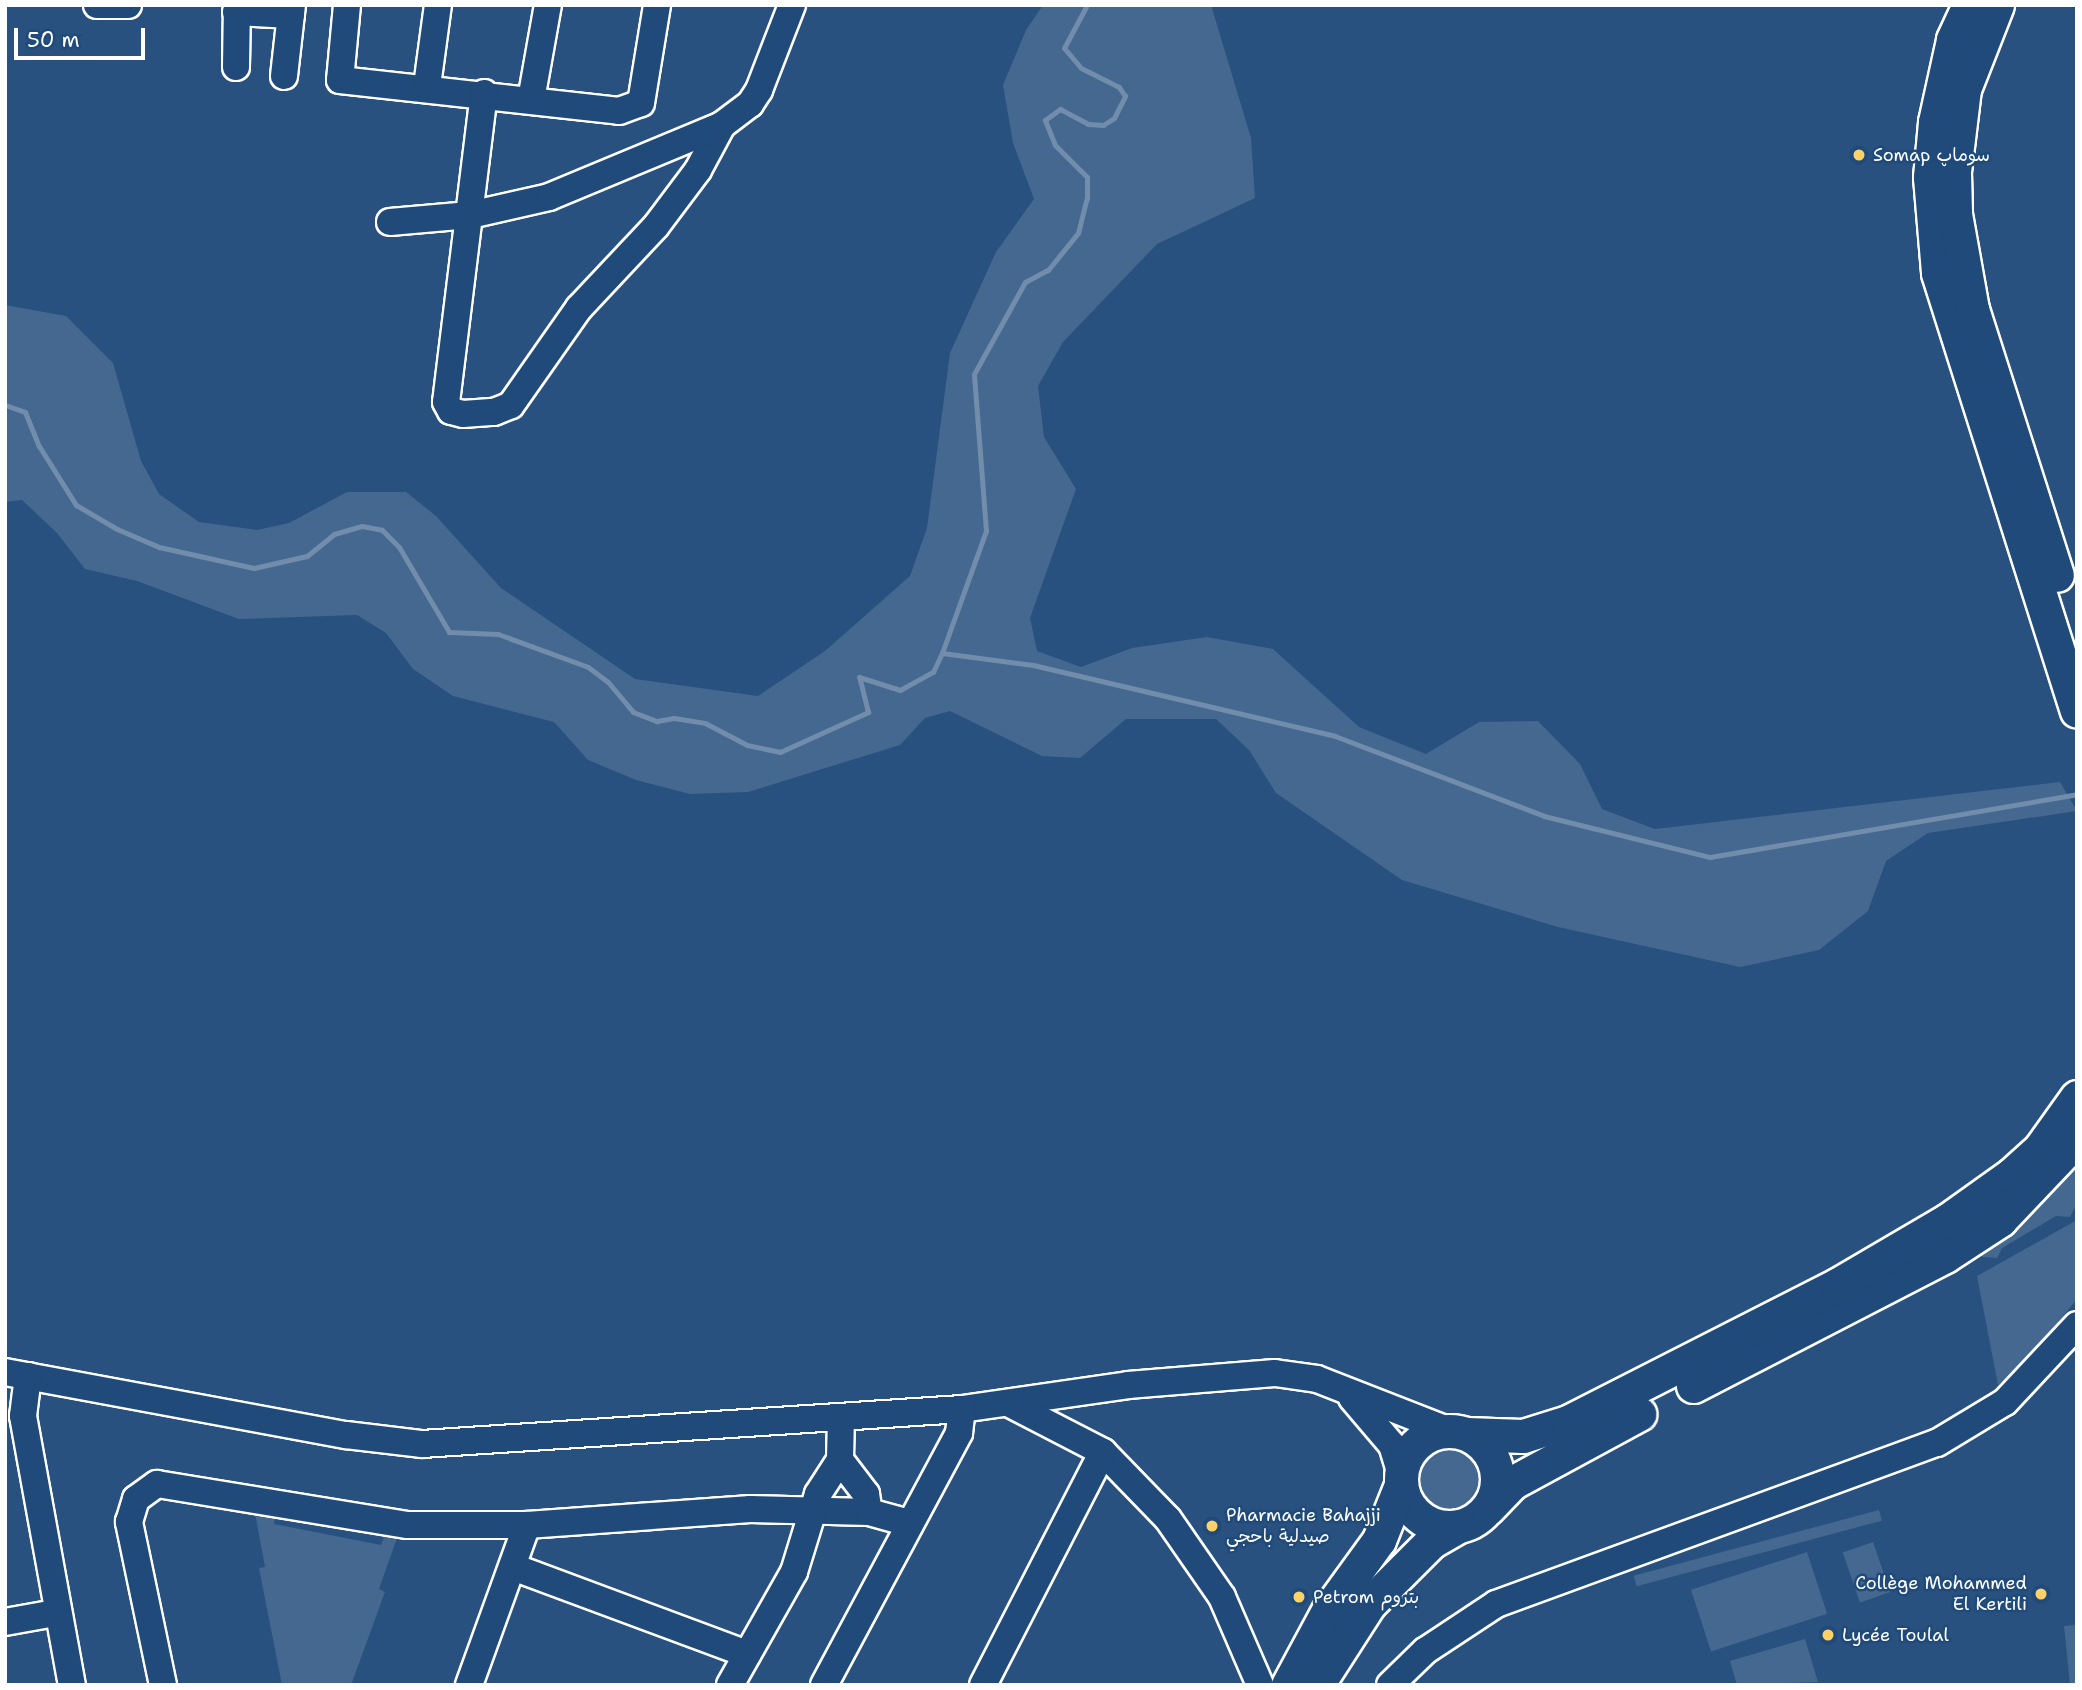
<!DOCTYPE html>
<meta charset="utf-8">
<style>
body{margin:0}
#map{position:relative;width:2082px;height:1690px;overflow:hidden;background:#28517f;font-family:"Shantell Sans","Playpen Sans Arabic",sans-serif}
div>[style]{position:absolute}
.green>*{inset:0;background:#446890;transform-origin:0 0}
.round{border-radius:50%}
.stream>*{height:5px;margin:-2.5px;padding:0 2.5px;transform-origin:2.5px;border-radius:2.5px;background:#718dab}
.roads{filter:drop-shadow(2px 0 #fff) drop-shadow(-2px 0 #fff) drop-shadow(0 2px #fff) drop-shadow(0 -2px #fff)}
.minor>*{height:26px;margin:-13px;padding:0 13px;transform-origin:13px;border-radius:13px;background:#1f4a7a}
.major>*{height:33px;margin:-16.5px;padding:0 16.5px;transform-origin:16.5px;border-radius:16.5px;background:#1f4a7a}
.major>.ring{margin:-16.5px;padding:0;box-sizing:content-box;background:none;border:33px solid #1f4a7a;border-radius:50%}
.dots>*{width:19px;height:19px;translate:-50% -50%;box-sizing:border-box;border:4px solid #1f4a7a;border-radius:50%}
span{translate:-50% -50%;white-space:nowrap;text-align:center;line-height:1.15;-webkit-text-stroke:5px #1f4a7a;paint-order:stroke}
.poi-label{font-size:18px;color:#fff}
.left{translate:0 -50%;text-align:left}
.right{translate:-100% -50%;text-align:right}
.frame{position:absolute;inset:0;border:7px solid #fff;pointer-events:none}
.scale{position:absolute;left:14px;top:28px;width:131px;height:32px;box-sizing:border-box;border:4px solid #fff;border-top:0;padding-left:9px;font-size:21px;line-height:24px;white-space:nowrap;color:#fff;-webkit-text-stroke:5px #1f4a7a;paint-order:stroke}
</style>
<div id="map">
<div class="green">
<i style="clip-path:polygon(1043px 5px,1211px 5px,1251px 138px,1255px 198px,1157px 244px,1063px 342px,1038px 386px,1044px 437px,1076px 489px,1030px 618px,1037px 651px,1081px 667px,1132px 648px,1207px 637px,1273px 649px,1359px 727px,1426px 754px,1479px 722px,1538px 721px,1580px 764px,1602px 809px,1655px 829px,2060px 782px,2077px 811px,1928px 833px,1886px 861px,1868px 911px,1819px 950px,1740px 967px,1558px 927px,1402px 880px,1276px 793px,1249px 750px,1216px 719px,1126px 719px,1080px 758px,1042px 756px,950px 711px,925px 718px,900px 745px,748px 792px,690px 794px,636px 780px,588px 760px,554px 722px,453px 696px,413px 669px,386px 633px,357px 615px,239px 619px,137px 581px,85px 569px,57px 533px,22px 500px,5px 502px,5px 305px,66px 316px,113px 363px,141px 461px,159px 494px,199px 522px,257px 530px,289px 523px,347px 492px,406px 492px,436px 516px,501px 588px,635px 679px,758px 696px,825px 651px,910px 576px,927px 528px,950px 353px,996px 252px,1034px 199px,1013px 143px,1003px 85px,1026px 30px)"></i>
<i style="clip-path:polygon(2077px 1169px,2077px 1204px,2070px 1217px,2056px 1216px,2002px 1248px,1997px 1258px,1982px 1257px,1981px 1251px)"></i>
<i style="clip-path:polygon(2077px 1220px,2077px 1299px,2034px 1352px,1998px 1385px,1977px 1276px)"></i>
<i class="round" style="left:1418px;top:1447px;width:64px;height:64px"></i>
<i style="left:1879px;top:1510px;width:11px;height:254px;rotate:75deg"></i>
<i style="clip-path:polygon(255px 1513px,275px 1517px,274px 1524px,381px 1545px,384px 1537px,397px 1538px,379px 1589px,385px 1592px,351px 1685px,282px 1685px,259px 1568px,265px 1567px)"></i>
<i style="left:1873px;top:1542px;width:53px;height:32px;rotate:71deg"></i>
<i style="left:1807px;top:1552px;width:65px;height:122px;rotate:72deg"></i>
<i style="clip-path:polygon(2077px 1625px,2077px 1685px,2070px 1685px,2064px 1626px)"></i>
<i style="clip-path:polygon(1805px 1639px,1818px 1682px,1737px 1685px,1730px 1661px)"></i>
</div>
<div class="stream">
<i style="left:5px;top:405px;width:21px;rotate:19deg"></i>
<i style="left:25px;top:412px;width:37px;rotate:68deg"></i>
<i style="left:39px;top:446px;width:70px;rotate:57.9deg"></i>
<i style="left:76px;top:505px;width:48px;rotate:30.3deg"></i>
<i style="left:117px;top:529px;width:46px;rotate:23.2deg"></i>
<i style="left:159px;top:547px;width:97px;rotate:12.5deg"></i>
<i style="left:254px;top:568px;width:54px;rotate:-12.8deg"></i>
<i style="left:307px;top:556px;width:35px;rotate:-39deg"></i>
<i style="left:334px;top:534px;width:29px;rotate:-16deg"></i>
<i style="left:362px;top:526px;width:20px;rotate:11deg"></i>
<i style="left:382px;top:530px;width:24px;rotate:45deg"></i>
<i style="left:399px;top:547px;width:99px;rotate:59.5deg"></i>
<i style="left:449px;top:632px;width:49px;rotate:2.3deg"></i>
<i style="left:498px;top:634px;width:96px;rotate:20.1deg"></i>
<i style="left:588px;top:667px;width:25px;rotate:37deg"></i>
<i style="left:608px;top:682px;width:39px;rotate:50deg"></i>
<i style="left:633px;top:712px;width:26px;rotate:21deg"></i>
<i style="left:657px;top:721px;width:17px;rotate:-10deg"></i>
<i style="left:674px;top:718px;width:31px;rotate:9deg"></i>
<i style="left:705px;top:723px;width:47px;rotate:27.6deg"></i>
<i style="left:747px;top:745px;width:34px;rotate:12deg"></i>
<i style="left:780px;top:752px;width:97px;rotate:-24.4deg"></i>
<i style="left:868px;top:712px;width:36px;rotate:-104deg"></i>
<i style="left:859px;top:677px;width:43px;rotate:17.6deg"></i>
<i style="left:900px;top:690px;width:38px;rotate:-29deg"></i>
<i style="left:933px;top:672px;width:21px;rotate:-65deg"></i>
<i style="left:942px;top:653px;width:130px;rotate:-70.2deg"></i>
<i style="left:986px;top:531px;width:157px;rotate:-94.4deg"></i>
<i style="left:974px;top:374px;width:105px;rotate:-61deg"></i>
<i style="left:1025px;top:282px;width:26px;rotate:-28deg"></i>
<i style="left:1048px;top:270px;width:48px;rotate:-51deg"></i>
<i style="left:1078px;top:233px;width:36px;rotate:-76deg"></i>
<i style="left:1087px;top:198px;width:21px;rotate:-90deg"></i>
<i style="left:1087px;top:177px;width:45px;rotate:-135deg"></i>
<i style="left:1055px;top:145px;width:27px;rotate:-112deg"></i>
<i style="left:1045px;top:120px;width:19px;rotate:-36deg"></i>
<i style="left:1060px;top:109px;width:32px;rotate:28deg"></i>
<i style="left:1088px;top:124px;width:15px;rotate:4deg"></i>
<i style="left:1103px;top:125px;width:13px;rotate:-32deg"></i>
<i style="left:1114px;top:118px;width:25px;rotate:-63deg"></i>
<i style="left:1125px;top:96px;width:11px;rotate:-124deg"></i>
<i style="left:1119px;top:87px;width:42px;rotate:-153.4deg"></i>
<i style="left:1081px;top:68px;width:26px;rotate:-130deg"></i>
<i style="left:1064px;top:48px;width:49px;rotate:-61.9deg"></i>
<i style="left:942px;top:653px;width:92px;rotate:7.5deg"></i>
<i style="left:1033px;top:665px;width:310px;rotate:13.2deg"></i>
<i style="left:1335px;top:736px;width:224px;rotate:20.9deg"></i>
<i style="left:1544px;top:816px;width:171px;rotate:13.9deg"></i>
<i style="left:1710px;top:857px;width:372px;rotate:-9.7deg"></i>
</div>
<div class="roads">
<div class="minor">
<i style="left:97px;top:5px;width:31px"></i>
<i style="left:347px;top:5px;width:75px;rotate:95.3deg"></i>
<i style="left:340px;top:80px;width:281px;rotate:6.3deg"></i>
<i style="left:619px;top:111px;width:23px;rotate:-20deg"></i>
<i style="left:641px;top:103px;width:99px;rotate:-80.7deg"></i>
<i style="left:236px;top:12px;width:55px;rotate:3.1deg"></i>
<i style="left:236px;top:67px;width:62px;rotate:-89.1deg"></i>
<i style="left:284px;top:76px;width:71px;rotate:-83.6deg"></i>
<i style="left:427px;top:86px;width:82px;rotate:-82.3deg"></i>
<i style="left:484px;top:93px;width:311px;rotate:97deg"></i>
<i style="left:446px;top:402px;width:10px;rotate:61deg"></i>
<i style="left:451px;top:411px;width:12px;rotate:14deg"></i>
<i style="left:463px;top:414px;width:31px;rotate:-4deg"></i>
<i style="left:494px;top:412px;width:18px;rotate:-22deg"></i>
<i style="left:511px;top:405px;width:118px;rotate:-55deg"></i>
<i style="left:579px;top:308px;width:112px;rotate:-46.8deg"></i>
<i style="left:656px;top:226px;width:70px;rotate:-53.1deg"></i>
<i style="left:698px;top:170px;width:51px;rotate:-61.9deg"></i>
<i style="left:531px;top:100px;width:97px;rotate:-79.9deg"></i>
<i style="left:390px;top:222px;width:80px;rotate:-5deg"></i>
<i style="left:470px;top:215px;width:81px;rotate:-12.8deg"></i>
<i style="left:549px;top:197px;width:187px;rotate:-22.6deg"></i>
<i style="left:722px;top:125px;width:35px;rotate:-37deg"></i>
<i style="left:750px;top:104px;width:17px;rotate:-57deg"></i>
<i style="left:759px;top:90px;width:91px;rotate:-68.8deg"></i>
<i style="left:5px;top:1372px;width:347px;rotate:10.5deg"></i>
<i style="left:346px;top:1435px;width:77px;rotate:6.8deg"></i>
<i style="left:422px;top:1444px;width:541px;rotate:-3.71deg"></i>
<i style="left:962px;top:1409px;width:168px;rotate:-8.2deg"></i>
<i style="left:1128px;top:1385px;width:147px;rotate:-4.7deg"></i>
<i style="left:1275px;top:1373px;width:42px;rotate:8.1deg"></i>
<i style="left:1317px;top:1379px;width:143px;rotate:21.4deg"></i>
<i style="left:28px;top:1376px;width:40px;rotate:97.1deg"></i>
<i style="left:23px;top:1416px;width:273px;rotate:79.7deg"></i>
<i style="left:1352px;top:1398px;width:62px;rotate:49.6deg"></i>
<i style="left:1392px;top:1445px;width:30px;rotate:73deg"></i>
<i style="left:1010px;top:1404px;width:105px;rotate:27.3deg"></i>
<i style="left:1103px;top:1452px;width:93px;rotate:45.9deg"></i>
<i style="left:1168px;top:1519px;width:95px;rotate:55.3deg"></i>
<i style="left:1222px;top:1597px;width:96px;rotate:66.6deg"></i>
<i style="left:840px;top:1460px;width:43px;rotate:52.6deg"></i>
<i style="left:866px;top:1494px;width:18px;rotate:81deg"></i>
<i style="left:513px;top:1567px;width:250px;rotate:20.4deg"></i>
<i style="left:5px;top:1622px;width:51px;rotate:-10.2deg"></i>
<i style="left:163px;top:1685px;width:167px;rotate:-101.8deg"></i>
<i style="left:129px;top:1522px;width:24px;rotate:-73deg"></i>
<i style="left:136px;top:1499px;width:26px;rotate:-36deg"></i>
<i style="left:157px;top:1484px;width:254px;rotate:9.3deg"></i>
<i style="left:408px;top:1525px;width:119px"></i>
<i style="left:527px;top:1525px;width:224px;rotate:-4.1deg"></i>
<i style="left:750px;top:1509px;width:119px;rotate:1.4deg"></i>
<i style="left:869px;top:1512px;width:41px;rotate:15.4deg"></i>
<i style="left:469px;top:1685px;width:170px;rotate:-70.1deg"></i>
<i style="left:730px;top:1685px;width:130px;rotate:-60.5deg"></i>
<i style="left:794px;top:1572px;width:82px;rotate:-72.9deg"></i>
<i style="left:818px;top:1494px;width:40px;rotate:-57.1deg"></i>
<i style="left:840px;top:1460px;width:43px;rotate:-88.7deg"></i>
<i style="left:824px;top:1685px;width:286px;rotate:-61.8deg"></i>
<i style="left:959px;top:1433px;width:24px;rotate:-83deg"></i>
<i style="left:983px;top:1685px;width:262px;rotate:-62.8deg"></i>
<i style="left:1390px;top:1685px;width:49px;rotate:-44.2deg"></i>
<i style="left:1425px;top:1651px;width:85px;rotate:-33.5deg"></i>
<i style="left:1496px;top:1604px;width:469px;rotate:-20.1deg"></i>
<i style="left:1937px;top:1443px;width:79px;rotate:-31.1deg"></i>
<i style="left:2005px;top:1402px;width:105px;rotate:-46.9deg"></i>
</div>
<div class="major">
<i style="left:1969px;top:5px;width:38px;rotate:115deg"></i>
<i style="left:1953px;top:40px;width:84px;rotate:102.4deg"></i>
<i style="left:1935px;top:122px;width:55px;rotate:95.2deg"></i>
<i style="left:1930px;top:177px;width:96px;rotate:85.2deg"></i>
<i style="left:1938px;top:273px;width:459px;rotate:72.4deg"></i>
<i style="left:1997px;top:5px;width:90px;rotate:111.4deg"></i>
<i style="left:1964px;top:89px;width:84px;rotate:96.9deg"></i>
<i style="left:1954px;top:172px;width:42px;rotate:88.6deg"></i>
<i style="left:1955px;top:214px;width:97px;rotate:79.9deg"></i>
<i style="left:1972px;top:309px;width:279px;rotate:72.3deg"></i>
<i style="left:1693px;top:1386px;width:284px;rotate:-27.3deg"></i>
<i style="left:1945px;top:1256px;width:66px;rotate:-33.2deg"></i>
<i style="left:2000px;top:1220px;width:112px;rotate:-46.5deg"></i>
<i class="ring" style="left:1401px;top:1431px;width:63px;height:63px"></i>
<i style="left:1467px;top:1434px;width:56px;rotate:2deg"></i>
<i style="left:1523px;top:1436px;width:47px;rotate:-17.3deg"></i>
<i style="left:1568px;top:1422px;width:302px;rotate:-27deg"></i>
<i style="left:1837px;top:1285px;width:129px;rotate:-30.4deg"></i>
<i style="left:1948px;top:1220px;width:77px;rotate:-35.5deg"></i>
<i style="left:2011px;top:1175px;width:38px;rotate:-42deg"></i>
<i style="left:2039px;top:1150px;width:65px;rotate:-54.4deg"></i>
<i style="left:1488px;top:1508px;width:35px;rotate:-46deg"></i>
<i style="left:1512px;top:1483px;width:145px;rotate:-28.5deg"></i>
<i style="left:1288px;top:1685px;width:86px;rotate:-61.7deg"></i>
<i style="left:1329px;top:1609px;width:85px;rotate:-54.1deg"></i>
<i style="left:1379px;top:1540px;width:59px;rotate:-68.2deg"></i>
<i style="left:1317px;top:1685px;width:96px;rotate:-57.3deg"></i>
<i style="left:1369px;top:1604px;width:88px;rotate:-45deg"></i>
<i style="left:1431px;top:1542px;width:32px;rotate:-30deg"></i>
</div>
</div>
<div class="dots">
<i style="left:1859px;top:155px;background:#ffd166"></i>
<i style="left:1212px;top:1526px;background:#ffd166"></i>
<i style="left:2041px;top:1594px;background:#ffd166"></i>
<i style="left:1299px;top:1597px;background:#ffd166"></i>
<i style="left:1828px;top:1635px;background:#ffd166"></i>
</div>
<div class="poi-label">
<span class="left" style="left:1873px;top:155px">Somap سوماپ</span>
<span class="left" style="left:1226px;top:1526px">Pharmacie Bahajji<br>صيدلية باحجي</span>
<span class="right" style="left:2027px;top:1594px">Collège Mohammed<br>El Kertili</span>
<span class="left" style="left:1313px;top:1597px">Petrom بتروم</span>
<span class="left" style="left:1842px;top:1635px">Lycée Toulal</span>
</div>
<div class="frame"></div>
<div class="scale">50 m</div>
</div>
